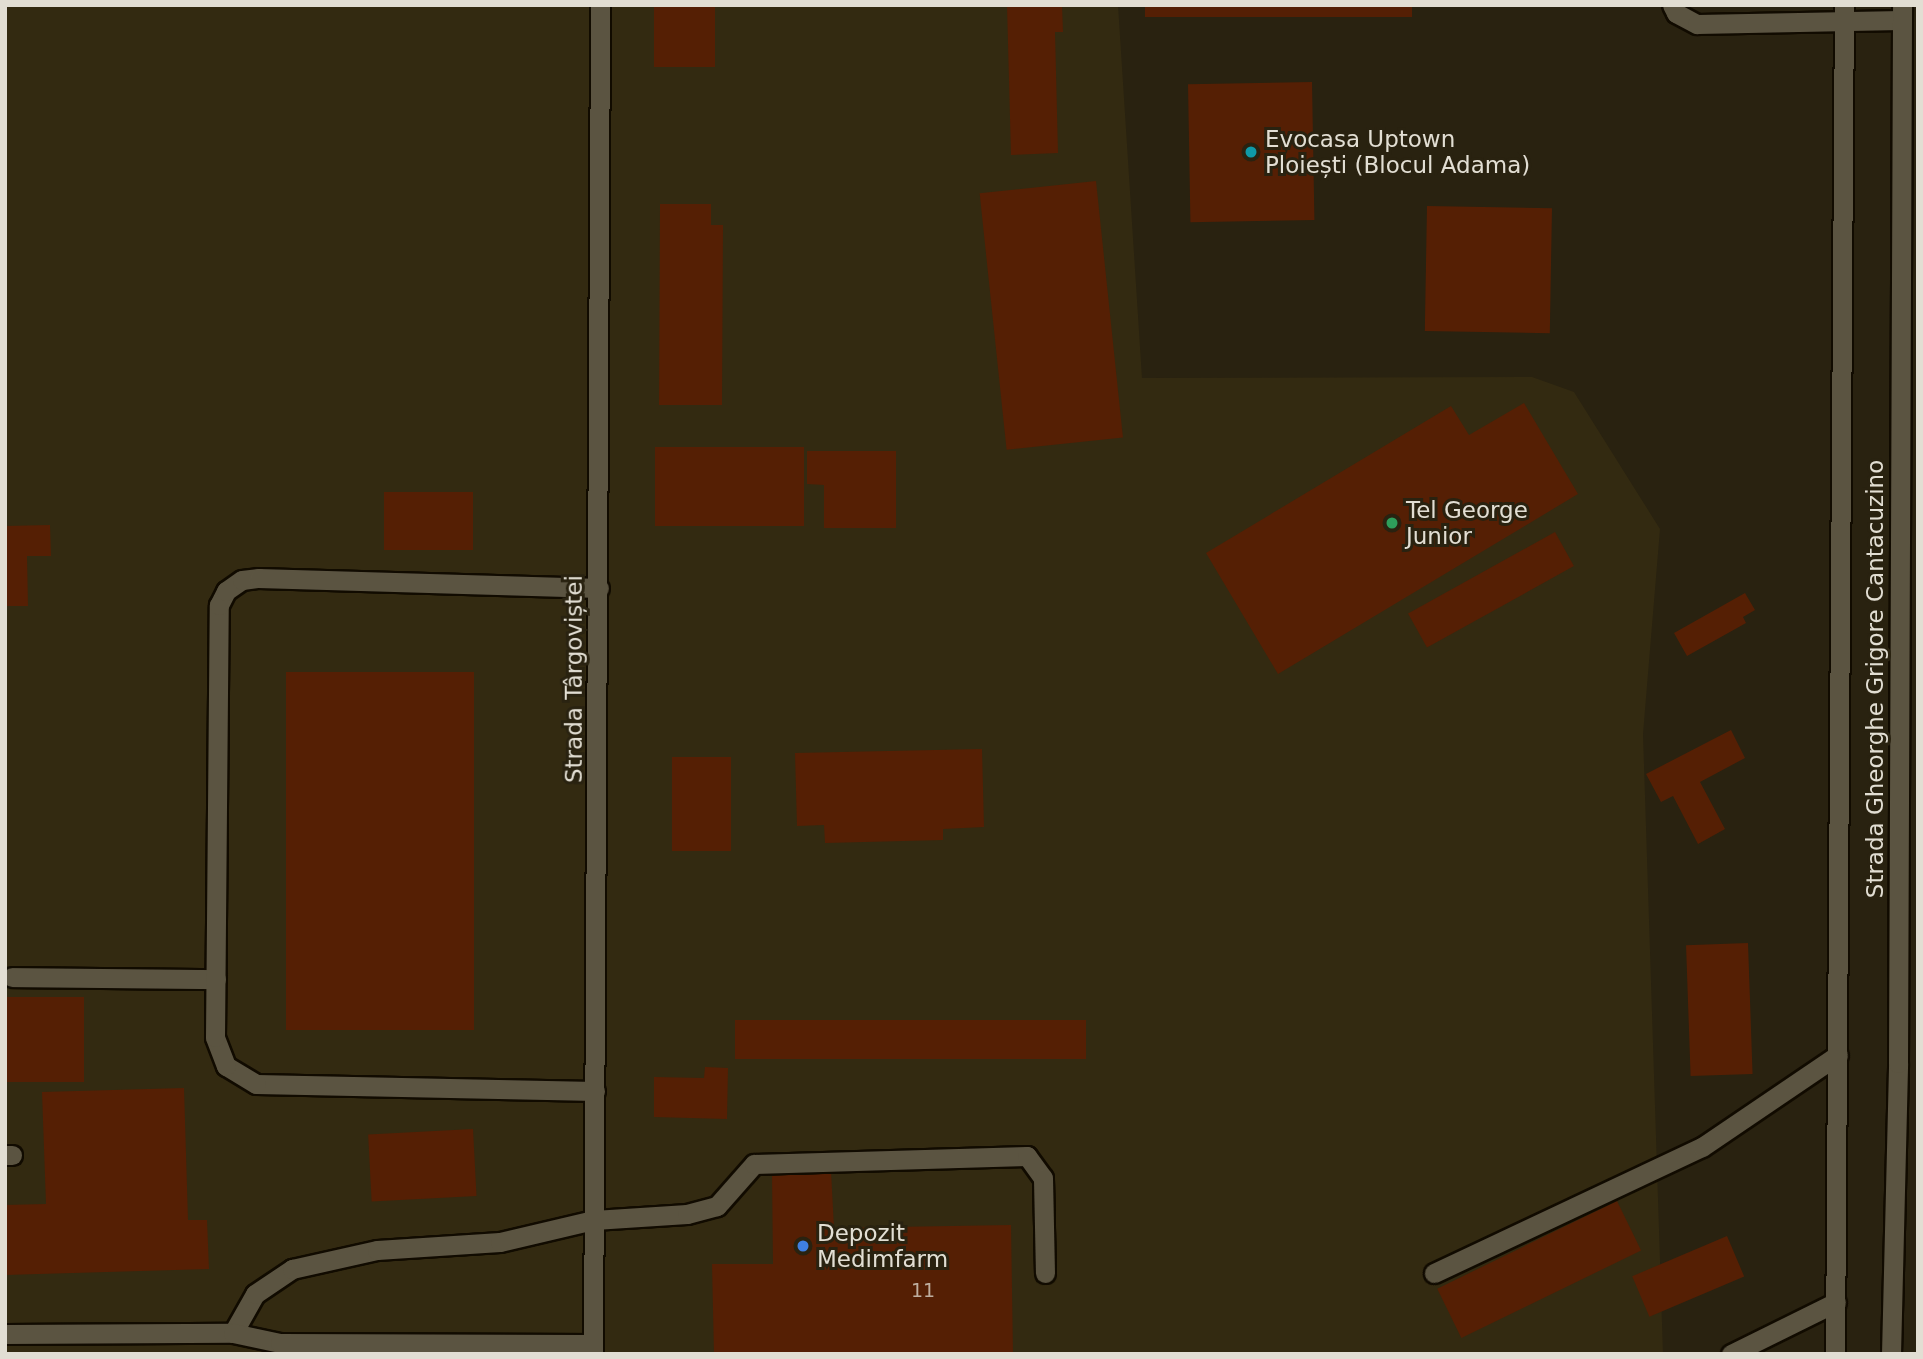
<!DOCTYPE html>
<meta charset="utf-8">
<style>
body{margin:0}
#map{position:relative;width:1923px;height:1359px;overflow:hidden;background:#292210;font-family:"DejaVu Sans",sans-serif}
div>[style]{position:absolute}
.built>*{inset:0;background:#332a11}
.building>*{inset:0;background:#551f04;transform-origin:0 0}
.roads{filter:drop-shadow(2px 0 #110b00) drop-shadow(-2px 0 #110b00) drop-shadow(0 2px #110b00) drop-shadow(0 -2px #110b00)}
.service>*{height:19px;margin:-9.5px;padding:0 9.5px;transform-origin:9.5px;border-radius:9.5px;background:#5b5441}
.tertiary>*{height:19px;margin:-9.5px;padding:0 9.5px;transform-origin:9.5px;border-radius:9.5px;background:#5b5441}
.secondary>*{height:19px;margin:-9.5px;padding:0 9.5px;transform-origin:9.5px;border-radius:9.5px;background:#5b5441}
.dots>*{width:19px;height:19px;translate:-50% -50%;box-sizing:border-box;border:4px solid #292210;border-radius:50%}
span{translate:-50% -50%;white-space:nowrap;text-align:center;line-height:1.15;-webkit-text-stroke:6px #292210;paint-order:stroke}
.number-label{font-size:19px;color:#bfae9f}
.number-label span{-webkit-text-stroke-width:0}
.poi-label{font-size:23px;color:#e2ded3}
.left{translate:0 -50%;text-align:left}
.street-label{font-size:23px;color:#e2ded3}
.frame{position:absolute;inset:0;border:7px solid #e2ded3;pointer-events:none}
</style>
<div id="map">
<div class="built">
<i style="clip-path:polygon(5px 5px,1118px 5px,1142px 378px,1532px 377px,1574px 392px,1660px 529px,1643px 734px,1663px 1354px,5px 1354px)"></i>
</div>
<div class="building">
<i style="left:654px;top:5px;width:61px;height:62px"></i>
<i style="clip-path:polygon(1007px 5px,1062px 5px,1063px 32px,1055px 32px,1058px 153px,1011px 155px)"></i>
<i style="left:1145px;top:5px;width:267px;height:12px"></i>
<i style="left:1312px;top:82px;width:138px;height:124px;rotate:89deg"></i>
<i style="left:1096px;top:181px;width:258px;height:117px;rotate:84deg"></i>
<i style="clip-path:polygon(660px 204px,711px 204px,711px 225px,723px 225px,722px 405px,659px 405px)"></i>
<i style="left:1427px;top:206px;width:125px;height:125px;rotate:1deg"></i>
<i style="clip-path:polygon(1524px 403px,1578px 494px,1278px 674px,1206px 553px,1451px 406px,1469px 435px)"></i>
<i style="left:655px;top:447px;width:149px;height:79px"></i>
<i style="clip-path:polygon(807px 451px,896px 451px,896px 528px,824px 528px,824px 485px,807px 484px)"></i>
<i style="left:384px;top:492px;width:89px;height:58px"></i>
<i style="clip-path:polygon(50px 525px,51px 556px,27px 556px,28px 606px,5px 606px,5px 526px)"></i>
<i style="left:1555px;top:532px;width:39px;height:168px;rotate:61deg"></i>
<i style="clip-path:polygon(1745px 593px,1755px 610px,1743px 617px,1746px 623px,1687px 656px,1674px 633px)"></i>
<i style="left:286px;top:672px;width:188px;height:358px"></i>
<i style="clip-path:polygon(1731px 730px,1745px 758px,1700px 782px,1725px 829px,1698px 844px,1673px 796px,1661px 802px,1646px 774px)"></i>
<i style="clip-path:polygon(982px 749px,984px 827px,943px 829px,943px 840px,825px 843px,824px 825px,797px 826px,795px 753px)"></i>
<i style="left:672px;top:757px;width:59px;height:94px"></i>
<i style="left:1748px;top:943px;width:131px;height:62px;rotate:88deg"></i>
<i style="left:5px;top:997px;width:79px;height:85px"></i>
<i style="left:1086px;top:1020px;width:39px;height:351px;rotate:90deg"></i>
<i style="clip-path:polygon(705px 1067px,728px 1068px,727px 1119px,654px 1117px,654px 1077px,704px 1078px)"></i>
<i style="clip-path:polygon(184px 1088px,188px 1220px,207px 1220px,209px 1269px,5px 1275px,5px 1205px,46px 1204px,42px 1092px)"></i>
<i style="left:473px;top:1129px;width:67px;height:105px;rotate:87deg"></i>
<i style="clip-path:polygon(831px 1171px,834px 1228px,1011px 1225px,1013px 1354px,714px 1354px,712px 1264px,773px 1264px,772px 1173px)"></i>
<i style="left:1617px;top:1201px;width:55px;height:200px;rotate:64deg"></i>
<i style="left:1727px;top:1236px;width:44px;height:103px;rotate:67deg"></i>
</div>
<div class="roads">
<div class="service">
<i style="left:1672px;top:5px;width:9px;rotate:63deg"></i>
<i style="left:1676px;top:13px;width:24px;rotate:28deg"></i>
<i style="left:1697px;top:24px;width:204px;rotate:-1.1deg"></i>
<i style="left:12px;top:977px;width:204px;rotate:0.6deg"></i>
<i style="left:595px;top:1091px;width:339px;rotate:-178.8deg"></i>
<i style="left:256px;top:1084px;width:35px;rotate:-149deg"></i>
<i style="left:226px;top:1066px;width:31px;rotate:-111deg"></i>
<i style="left:215px;top:1037px;width:432px;rotate:-89.5deg"></i>
<i style="left:219px;top:605px;width:16px;rotate:-63deg"></i>
<i style="left:226px;top:591px;width:19px;rotate:-35deg"></i>
<i style="left:242px;top:580px;width:17px;rotate:-7deg"></i>
<i style="left:259px;top:578px;width:340px;rotate:1.7deg"></i>
<i style="left:5px;top:1155px;width:7px"></i>
<i style="left:1434px;top:1273px;width:296px;rotate:-25.2deg"></i>
<i style="left:1702px;top:1147px;width:164px;rotate:-34.1deg"></i>
<i style="left:233px;top:1333px;width:45px;rotate:-60.6deg"></i>
<i style="left:255px;top:1294px;width:45px;rotate:-34deg"></i>
<i style="left:292px;top:1269px;width:87px;rotate:-12.6deg"></i>
<i style="left:377px;top:1250px;width:123px;rotate:-3.7deg"></i>
<i style="left:500px;top:1242px;width:97px;rotate:-13.2deg"></i>
<i style="left:594px;top:1220px;width:93px;rotate:-3.7deg"></i>
<i style="left:687px;top:1214px;width:31px;rotate:-15deg"></i>
<i style="left:717px;top:1206px;width:56px;rotate:-48.6deg"></i>
<i style="left:754px;top:1164px;width:273px;rotate:-1.7deg"></i>
<i style="left:1027px;top:1156px;width:27px;rotate:54deg"></i>
<i style="left:1043px;top:1178px;width:95px;rotate:88.8deg"></i>
<i style="left:5px;top:1334px;width:228px;rotate:-0.3deg"></i>
<i style="left:233px;top:1333px;width:48px;rotate:12deg"></i>
<i style="left:280px;top:1343px;width:313px;rotate:0.2deg"></i>
<i style="left:1731px;top:1354px;width:117px;rotate:-26.3deg"></i>
</div>
<div class="tertiary">
<i style="left:593px;top:1354px;width:1349px;rotate:-89.7deg"></i>
</div>
<div class="secondary">
<i style="left:1835px;top:1354px;width:1349px;rotate:-89.62deg"></i>
<i style="left:1891px;top:1354px;width:291px;rotate:-88.6deg"></i>
<i style="left:1898px;top:1063px;width:1058px;rotate:-89.78deg"></i>
</div>
</div>
<div class="dots">
<i style="left:1251px;top:152px;background:#0f9aa8"></i>
<i style="left:1392px;top:523px;background:#2e9e5b"></i>
<i style="left:803px;top:1246px;background:#3f7fe0"></i>
</div>
<div class="number-label">
<span style="left:923px;top:1291px">11</span>
</div>
<div class="poi-label">
<span class="left" style="left:1265px;top:152px">Evocasa Uptown<br>Ploiești (Blocul Adama)</span>
<span class="left" style="left:1406px;top:523px">Tel George<br>Junior</span>
<span class="left" style="left:817px;top:1246px">Depozit<br>Medimfarm</span>
</div>
<div class="street-label">
<span style="left:574px;top:679px;rotate:-90deg">Strada Târgoviștei</span>
<span style="left:1875px;top:679px;rotate:-90deg">Strada Gheorghe Grigore Cantacuzino</span>
</div>
<div class="frame"></div>
</div>
